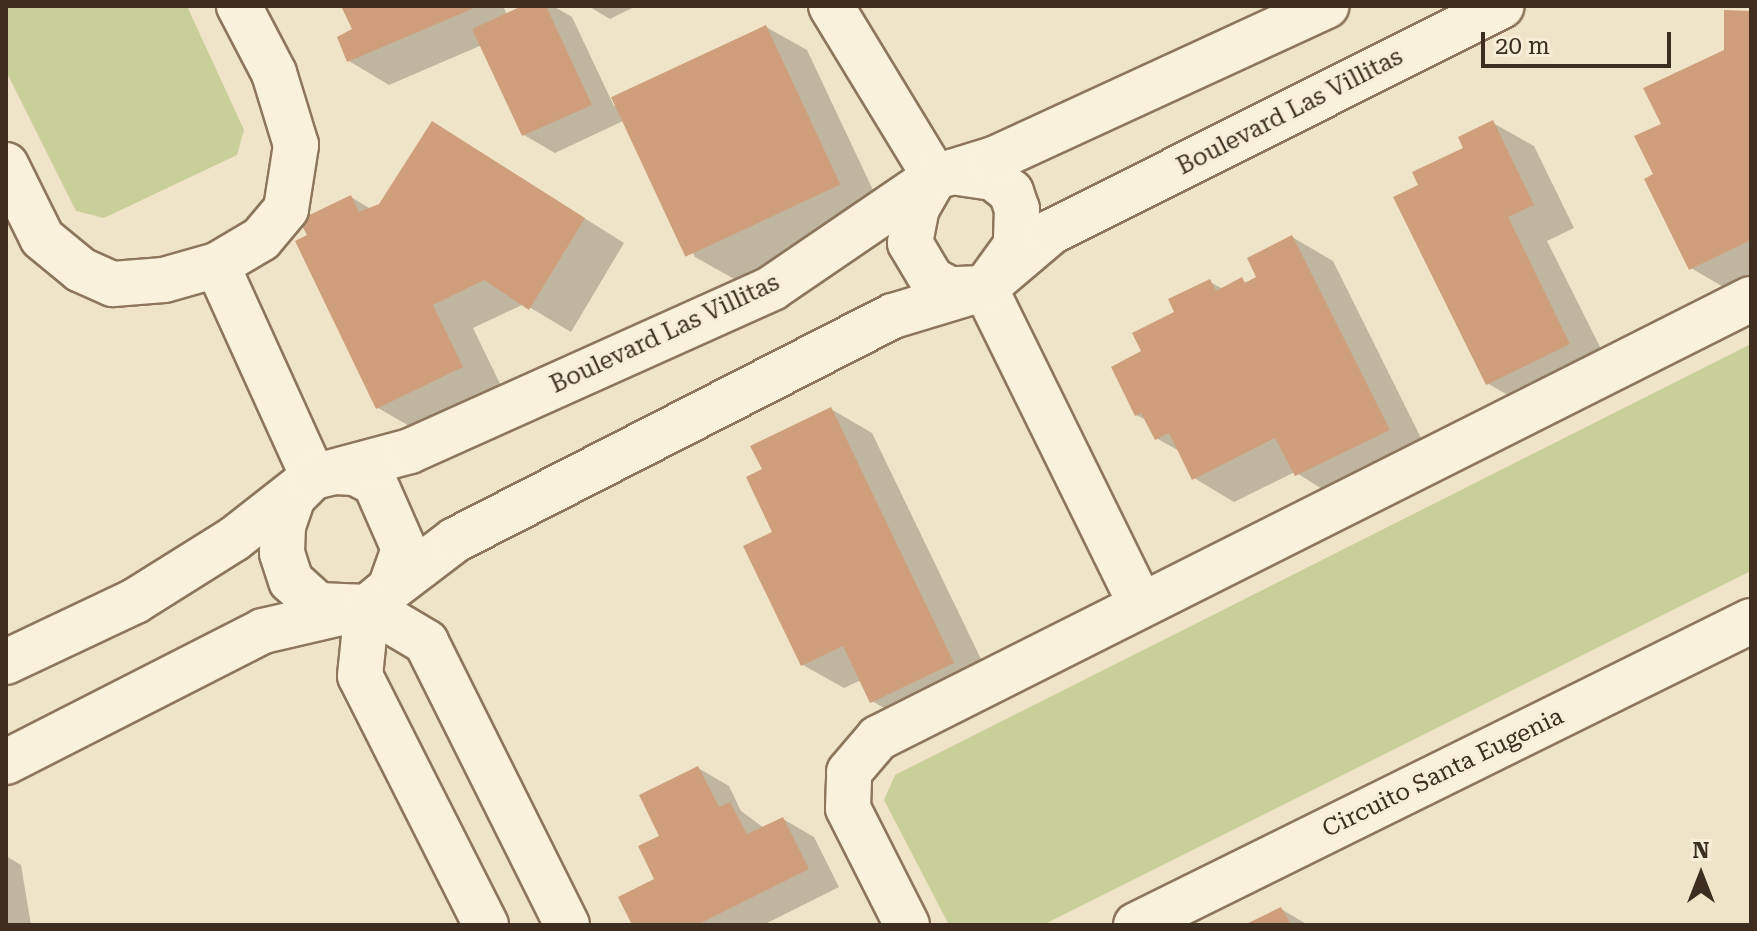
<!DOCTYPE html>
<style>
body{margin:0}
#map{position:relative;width:1757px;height:931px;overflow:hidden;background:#f0e4c8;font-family:"Roboto Serif",serif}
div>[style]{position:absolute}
.green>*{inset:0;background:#c9cf9b}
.shadow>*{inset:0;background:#0003}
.building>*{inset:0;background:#cf9f7d;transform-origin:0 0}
.roads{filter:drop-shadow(2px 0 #8d765c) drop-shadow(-2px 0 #8d765c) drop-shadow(0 2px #8d765c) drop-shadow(0 -2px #8d765c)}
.minor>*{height:44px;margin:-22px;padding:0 22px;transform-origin:22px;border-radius:22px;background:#faf1dc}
span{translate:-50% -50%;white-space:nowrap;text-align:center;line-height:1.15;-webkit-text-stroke:6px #f7eed8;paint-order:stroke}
.street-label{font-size:24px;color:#3d2e20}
.frame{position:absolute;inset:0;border:8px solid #3d2e20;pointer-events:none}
.north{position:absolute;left:1661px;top:835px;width:80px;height:80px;-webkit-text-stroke:6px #f7eed8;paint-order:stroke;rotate:0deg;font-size:22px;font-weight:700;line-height:32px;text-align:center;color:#3d2e20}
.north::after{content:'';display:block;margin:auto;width:28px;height:36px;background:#3d2e20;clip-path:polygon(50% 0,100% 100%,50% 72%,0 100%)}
.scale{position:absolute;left:1481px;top:32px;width:190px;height:36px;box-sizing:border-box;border:4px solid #3d2e20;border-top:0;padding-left:10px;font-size:24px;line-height:28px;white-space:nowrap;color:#3d2e20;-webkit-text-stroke:6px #f7eed8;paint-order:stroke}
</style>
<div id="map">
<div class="green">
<i style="clip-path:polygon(6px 6px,187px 6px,244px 130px,237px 155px,104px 218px,76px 211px,6px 71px)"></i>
<i style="clip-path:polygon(1751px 344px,1751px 571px,1043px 925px,949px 925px,884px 800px,895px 775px)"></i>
</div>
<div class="shadow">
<i style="clip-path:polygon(344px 6px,503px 6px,507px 15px,527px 6px,553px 6px,572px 17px,614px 106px,766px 27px,807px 50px,881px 207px,736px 280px,695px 257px,623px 121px,555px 153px,524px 135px,482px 45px,389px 85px,349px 61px,355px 30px)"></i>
<i style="clip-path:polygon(588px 6px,636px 6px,610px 19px)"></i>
<i style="clip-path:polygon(1751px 13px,1751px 283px,1732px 292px,1691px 268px,1656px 175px,1664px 124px,1726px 51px)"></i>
<i style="clip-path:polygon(1493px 123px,1534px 146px,1574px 228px,1547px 241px,1610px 367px,1528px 407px,1487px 383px,1420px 186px)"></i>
<i style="clip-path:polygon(473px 148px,624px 243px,571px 332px,524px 304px,473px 328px,503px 390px,418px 431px,378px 408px,310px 236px,351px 197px,371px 209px)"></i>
<i style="clip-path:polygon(1292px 237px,1333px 261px,1429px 454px,1338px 499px,1295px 472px,1234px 502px,1194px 478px,1181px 452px,1156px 438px,1148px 421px,1136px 415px,1144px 352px,1210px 282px,1223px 289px,1259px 278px)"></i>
<i style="clip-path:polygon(831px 409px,872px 433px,994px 686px,913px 725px,872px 701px,861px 680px,844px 688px,803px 665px,765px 470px)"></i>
<i style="clip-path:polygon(698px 768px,729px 786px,741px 811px,764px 828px,783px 819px,814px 837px,839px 887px,763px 925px,634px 925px,656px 880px,661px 836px)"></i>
<i style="clip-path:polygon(6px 856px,21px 865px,31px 925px,6px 925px)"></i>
<i style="clip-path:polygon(1281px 909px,1308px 925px,1249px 925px)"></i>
</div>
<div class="building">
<i style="clip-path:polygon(341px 6px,479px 6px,347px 62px,337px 37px,352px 29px)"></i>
<i style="clip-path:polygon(522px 6px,546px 6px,592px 105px,522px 136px,472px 29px)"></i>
<i style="clip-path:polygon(1724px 10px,1751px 11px,1751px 240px,1689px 270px,1644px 179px,1653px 174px,1634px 136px,1661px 124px,1643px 88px,1724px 50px)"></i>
<i style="left:766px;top:25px;width:176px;height:171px;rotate:65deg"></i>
<i style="clip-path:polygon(1493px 120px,1534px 205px,1508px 217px,1570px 344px,1486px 385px,1393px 197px,1418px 185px,1412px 172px,1463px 148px,1458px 137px)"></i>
<i style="clip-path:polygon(432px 121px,585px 218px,529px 310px,484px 280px,433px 305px,463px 367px,376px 409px,295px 241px,307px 235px,299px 220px,351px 195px,359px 212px,379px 204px)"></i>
<i style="clip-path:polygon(1292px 235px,1390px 430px,1295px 476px,1275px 438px,1192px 480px,1169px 433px,1155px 440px,1141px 413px,1135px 416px,1111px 367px,1141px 351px,1132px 333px,1174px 312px,1168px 299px,1210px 279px,1216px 291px,1242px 277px,1245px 283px,1256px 277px,1247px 258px)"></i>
<i style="clip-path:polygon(831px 407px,954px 663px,870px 703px,843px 646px,801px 666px,743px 546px,772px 532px,746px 477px,762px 469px,750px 446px)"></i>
<i style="clip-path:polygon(698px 766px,719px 807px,730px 802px,747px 834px,783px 817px,809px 869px,697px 925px,632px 925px,618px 897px,654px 879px,638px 846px,659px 836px,639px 795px)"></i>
<i style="clip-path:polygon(1281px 907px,1291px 925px,1244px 925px)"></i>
</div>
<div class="roads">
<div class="minor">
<i style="left:831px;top:6px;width:200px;rotate:58.7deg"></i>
<i style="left:6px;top:165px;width:81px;rotate:63.7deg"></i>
<i style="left:42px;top:238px;width:50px;rotate:39.4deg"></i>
<i style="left:81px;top:270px;width:35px;rotate:24deg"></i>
<i style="left:113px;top:284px;width:51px;rotate:-4.5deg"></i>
<i style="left:164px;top:280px;width:55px;rotate:-15.8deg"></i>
<i style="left:217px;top:265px;width:51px;rotate:-30.6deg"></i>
<i style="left:261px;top:239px;width:39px;rotate:-50deg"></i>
<i style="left:286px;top:209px;width:65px;rotate:-81.1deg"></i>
<i style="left:296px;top:145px;width:75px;rotate:-107deg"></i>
<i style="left:274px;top:73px;width:76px;rotate:-117.6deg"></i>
<i style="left:952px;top:172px;width:41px;rotate:8.3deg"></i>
<i style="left:993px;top:178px;width:23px;rotate:38deg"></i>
<i style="left:1011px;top:192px;width:18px;rotate:71deg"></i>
<i style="left:1017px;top:209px;width:36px;rotate:92deg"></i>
<i style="left:1016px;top:245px;width:53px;rotate:125.8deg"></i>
<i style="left:985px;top:288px;width:35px;rotate:178deg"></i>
<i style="left:950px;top:289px;width:20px;rotate:-153deg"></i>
<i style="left:932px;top:280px;width:43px;rotate:-120.7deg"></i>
<i style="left:910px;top:243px;width:36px;rotate:-79deg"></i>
<i style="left:917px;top:208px;width:36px;rotate:-60deg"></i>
<i style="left:935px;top:177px;width:18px;rotate:-16deg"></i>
<i style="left:217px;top:265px;width:233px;rotate:65.6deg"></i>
<i style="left:985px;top:288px;width:353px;rotate:63.8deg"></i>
<i style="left:335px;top:472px;width:20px;rotate:3deg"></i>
<i style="left:355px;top:473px;width:22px;rotate:27deg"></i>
<i style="left:375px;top:483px;width:72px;rotate:66.3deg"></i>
<i style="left:404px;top:549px;width:41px;rotate:109.7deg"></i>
<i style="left:390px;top:588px;width:30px;rotate:140deg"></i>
<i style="left:367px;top:607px;width:49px;rotate:-177.7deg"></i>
<i style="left:318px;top:605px;width:36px;rotate:-138deg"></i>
<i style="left:291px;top:581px;width:29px;rotate:-108deg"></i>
<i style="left:282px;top:553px;width:27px;rotate:-88deg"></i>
<i style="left:283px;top:526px;width:31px;rotate:-71deg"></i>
<i style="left:293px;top:497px;width:28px;rotate:-45deg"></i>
<i style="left:313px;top:477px;width:23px;rotate:-13deg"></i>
<i style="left:6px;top:662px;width:143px;rotate:-25.3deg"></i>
<i style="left:135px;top:601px;width:117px;rotate:-32.1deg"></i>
<i style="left:234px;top:539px;width:100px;rotate:-38.1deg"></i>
<i style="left:313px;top:477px;width:100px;rotate:-15deg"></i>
<i style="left:410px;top:451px;width:397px;rotate:-24.2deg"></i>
<i style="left:772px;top:288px;width:197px;rotate:-34.3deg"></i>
<i style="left:935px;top:177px;width:62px;rotate:-17deg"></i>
<i style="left:994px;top:159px;width:366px;rotate:-24.7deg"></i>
<i style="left:6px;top:762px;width:288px;rotate:-27deg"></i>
<i style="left:263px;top:631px;width:107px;rotate:-13deg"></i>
<i style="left:367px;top:607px;width:111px;rotate:-37.3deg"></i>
<i style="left:455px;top:540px;width:492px;rotate:-27.1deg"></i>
<i style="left:893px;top:316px;width:96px;rotate:-16.9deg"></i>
<i style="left:985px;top:288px;width:87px;rotate:-40.3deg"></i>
<i style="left:1051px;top:232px;width:504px;rotate:-26.62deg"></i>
<i style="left:486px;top:925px;width:279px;rotate:-116.8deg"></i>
<i style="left:360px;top:676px;width:69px;rotate:-84.2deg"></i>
<i style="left:367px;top:607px;width:69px;rotate:30.7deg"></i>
<i style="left:426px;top:642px;width:316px;rotate:63.5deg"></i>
<i style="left:907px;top:925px;width:131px;rotate:-116.8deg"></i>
<i style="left:848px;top:808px;width:36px;rotate:-88deg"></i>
<i style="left:849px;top:772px;width:45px;rotate:-49.5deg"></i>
<i style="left:878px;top:738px;width:977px;rotate:-26.7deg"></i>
<i style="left:1136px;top:925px;width:686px;rotate:-26.3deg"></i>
</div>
</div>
<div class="street-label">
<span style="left:1290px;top:112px;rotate:-27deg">Boulevard Las Villitas</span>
<span style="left:665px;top:334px;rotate:-25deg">Boulevard Las Villitas</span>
<span style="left:1443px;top:773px;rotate:-26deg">Circuito Santa Eugenia</span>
</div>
<div class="frame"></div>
<div class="north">N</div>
<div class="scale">20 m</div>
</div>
